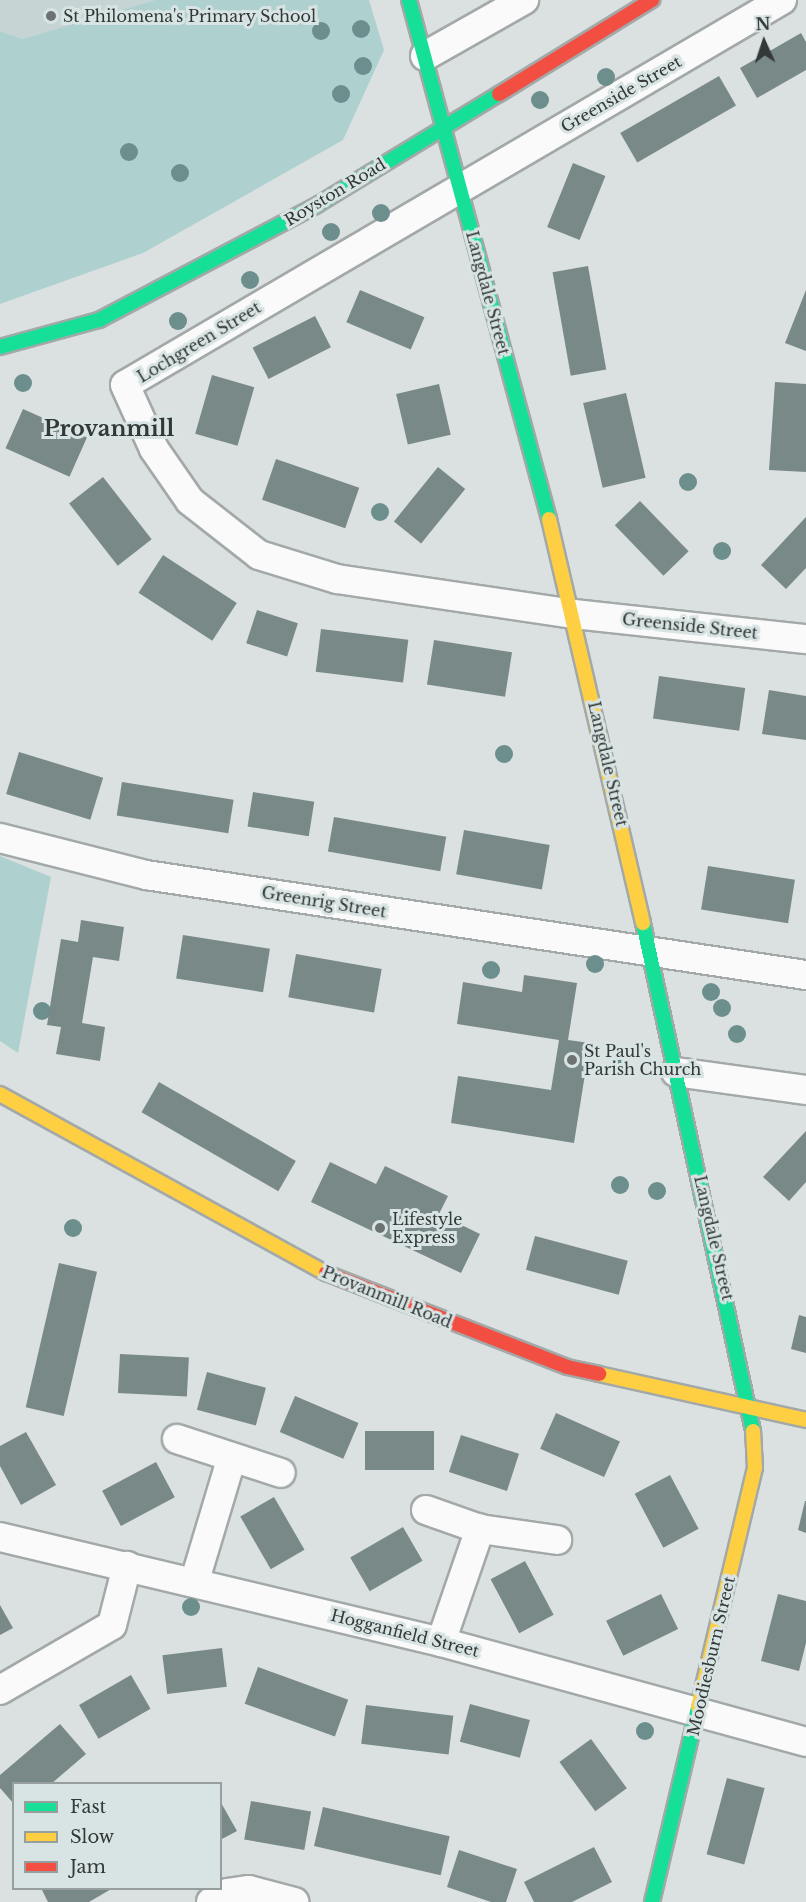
<!DOCTYPE html>
<style>
body{margin:0}
#map{position:relative;width:806px;height:1902px;overflow:hidden;background:#dbe1e1;font-family:"Libre Baskerville",serif}
div>[style]{position:absolute}
.built>*{inset:0;background:#c7d4d4}
.green>*{inset:0;background:#aed1d0}
.building>*{inset:0;background:#798988;transform-origin:0 0}
.roads{filter:drop-shadow(2px 0 #a3a8a8) drop-shadow(-2px 0 #a3a8a8) drop-shadow(0 2px #a3a8a8) drop-shadow(0 -2px #a3a8a8)}
.street>*{height:28px;margin:-14px;padding:0 14px;transform-origin:14px;border-radius:14px;background:#fafafa}
.fast>*{height:14px;margin:-7px;padding:0 7px;transform-origin:7px;border-radius:7px;background:#16e098}
.slow>*{height:14px;margin:-7px;padding:0 7px;transform-origin:7px;border-radius:7px;background:#ffcf43}
.jam>*{height:14px;margin:-7px;padding:0 7px;transform-origin:7px;border-radius:7px;background:#f24e42}
.trees>*{width:18px;height:18px;margin:-9px;border-radius:50%;background:#6c8e8d}
.dots>*{width:16px;height:16px;translate:-50% -50%;box-sizing:border-box;border:3px solid #d8e4e3;border-radius:50%}
span{translate:-50% -50%;white-space:nowrap;text-align:center;line-height:1.15;-webkit-text-stroke:6px #d8e4e3;paint-order:stroke}
.poi-label{font-size:16px;color:#323737}
.left{translate:0 -50%;text-align:left}
.street-label{font-size:16px;color:#323737}
.district-label{font-size:22px;color:#323737;font-weight:700}
.legend{position:absolute;left:12px;top:1782px;width:210px;height:108px;box-sizing:border-box;background:#d8e4e3;border:2px solid #969f9e;margin:0;padding:8px 10px;list-style:none;font-size:18px;color:#323737}
.legend li{display:flex;align-items:center;gap:12px;height:30px}
.legend b{width:30px;border:2px solid #969f9e}
.north{position:absolute;left:734px;top:12px;width:60px;height:60px;-webkit-text-stroke:4px #d8e4e3;paint-order:stroke;rotate:357deg;font-size:16px;font-weight:700;line-height:24px;text-align:center;color:#323737}
.north::after{content:'';display:block;margin:auto;width:21px;height:27px;background:#323737;clip-path:polygon(50% 0,100% 100%,50% 72%,0 100%)}
</style>
<div id="map">
<div class="built">
<i style="clip-path:polygon(0 0,155px 0,22px 39px,0 31px)"></i>
</div>
<div class="green">
<i style="clip-path:polygon(155px 0,369px 0,384px 50px,343px 140px,143px 253px,0 304px,0 31px,22px 39px)"></i>
<i style="clip-path:polygon(0 856px,51px 877px,18px 1053px,0 1041px)"></i>
</div>
<div class="building">
<i style="clip-path:polygon(801px 33px,806px 42px,806px 70px,757px 98px,740px 68px)"></i>
<i style="left:719px;top:76px;width:34px;height:114px;rotate:60deg"></i>
<i style="left:573px;top:163px;width:35px;height:69px;rotate:22deg"></i>
<i style="left:588px;top:266px;width:105px;height:36px;rotate:80deg"></i>
<i style="left:360px;top:290px;width:70px;height:35px;rotate:23deg"></i>
<i style="clip-path:polygon(806px 290px,806px 351px,785px 343px)"></i>
<i style="left:315px;top:316px;width:35px;height:70px;rotate:63deg"></i>
<i style="left:212px;top:375px;width:44px;height:61px;rotate:16deg"></i>
<i style="clip-path:polygon(775px 382px,806px 384px,806px 472px,769px 470px)"></i>
<i style="left:439px;top:384px;width:52px;height:44px;rotate:77deg"></i>
<i style="left:626px;top:393px;width:87px;height:44px;rotate:77deg"></i>
<i style="left:23px;top:409px;width:70px;height:43px;rotate:24deg"></i>
<i style="left:276px;top:459px;width:88px;height:43px;rotate:19deg"></i>
<i style="left:438px;top:467px;width:35px;height:70px;rotate:39deg"></i>
<i style="left:103px;top:477px;width:79px;height:43px;rotate:52deg"></i>
<i style="left:640px;top:501px;width:70px;height:35px;rotate:46deg"></i>
<i style="clip-path:polygon(806px 517px,806px 568px,786px 589px,761px 565px)"></i>
<i style="left:163px;top:555px;width:88px;height:45px;rotate:33deg"></i>
<i style="left:257px;top:610px;width:43px;height:35px;rotate:18deg"></i>
<i style="left:321px;top:629px;width:88px;height:43px;rotate:7deg"></i>
<i style="left:434px;top:640px;width:79px;height:45px;rotate:9deg"></i>
<i style="left:659px;top:676px;width:87px;height:43px;rotate:8deg"></i>
<i style="clip-path:polygon(769px 690px,806px 696px,806px 740px,762px 734px)"></i>
<i style="left:19px;top:752px;width:88px;height:44px;rotate:17deg"></i>
<i style="left:122px;top:782px;width:113px;height:34px;rotate:9deg"></i>
<i style="left:253px;top:792px;width:62px;height:35px;rotate:9deg"></i>
<i style="left:334px;top:817px;width:114px;height:35px;rotate:10deg"></i>
<i style="left:464px;top:830px;width:87px;height:45px;rotate:10deg"></i>
<i style="left:708px;top:866px;width:88px;height:44px;rotate:9deg"></i>
<i style="clip-path:polygon(81px 920px,124px 927px,119px 961px,93px 957px,82px 1023px,105px 1027px,100px 1061px,56px 1054px,61px 1027px,47px 1025px,61px 939px,78px 942px)"></i>
<i style="left:183px;top:935px;width:88px;height:44px;rotate:9deg"></i>
<i style="left:296px;top:954px;width:87px;height:44px;rotate:10deg"></i>
<i style="clip-path:polygon(524px 975px,577px 983px,568px 1040px,590px 1043px,574px 1143px,451px 1123px,458px 1076px,551px 1090px,559px 1040px,457px 1024px,463px 982px,522px 992px)"></i>
<i style="left:159px;top:1082px;width:158px;height:35px;rotate:30deg"></i>
<i style="clip-path:polygon(806px 1131px,806px 1182px,789px 1201px,763px 1177px)"></i>
<i style="clip-path:polygon(330px 1162px,376px 1184px,385px 1166px,448px 1196px,439px 1214px,480px 1234px,461px 1273px,311px 1202px)"></i>
<i style="left:535px;top:1236px;width:96px;height:35px;rotate:15deg"></i>
<i style="left:59px;top:1263px;width:39px;height:148px;rotate:13deg"></i>
<i style="clip-path:polygon(799px 1315px,806px 1317px,806px 1353px,791px 1349px)"></i>
<i style="left:120px;top:1354px;width:69px;height:39px;rotate:3deg"></i>
<i style="left:207px;top:1372px;width:61px;height:39px;rotate:15deg"></i>
<i style="left:295px;top:1396px;width:69px;height:39px;rotate:23deg"></i>
<i style="left:556px;top:1413px;width:70px;height:39px;rotate:24deg"></i>
<i style="left:365px;top:1431px;width:69px;height:39px"></i>
<i style="clip-path:polygon(26px 1432px,56px 1485px,21px 1505px,0 1466px,0 1446px)"></i>
<i style="left:461px;top:1435px;width:61px;height:39px;rotate:18deg"></i>
<i style="left:156px;top:1462px;width:40px;height:61px;rotate:62deg"></i>
<i style="left:670px;top:1475px;width:61px;height:40px;rotate:62deg"></i>
<i style="left:274px;top:1497px;width:61px;height:39px;rotate:60deg"></i>
<i style="clip-path:polygon(805px 1501px,806px 1501px,806px 1533px,798px 1530px)"></i>
<i style="left:403px;top:1527px;width:39px;height:61px;rotate:60deg"></i>
<i style="left:525px;top:1561px;width:61px;height:39px;rotate:62deg"></i>
<i style="left:661px;top:1594px;width:39px;height:61px;rotate:64deg"></i>
<i style="clip-path:polygon(778px 1594px,806px 1601px,806px 1643px,799px 1671px,761px 1661px)"></i>
<i style="clip-path:polygon(0 1605px,13px 1628px,0 1635px)"></i>
<i style="left:222px;top:1648px;width:39px;height:60px;rotate:83deg"></i>
<i style="left:258px;top:1667px;width:96px;height:39px;rotate:20deg"></i>
<i style="left:131px;top:1675px;width:39px;height:60px;rotate:60deg"></i>
<i style="left:470px;top:1704px;width:62px;height:39px;rotate:15deg"></i>
<i style="left:366px;top:1705px;width:88px;height:39px;rotate:7deg"></i>
<i style="clip-path:polygon(60px 1724px,86px 1754px,51px 1784px,14px 1784px,14px 1804px,0 1788px,0 1775px)"></i>
<i style="left:591px;top:1739px;width:61px;height:39px;rotate:54deg"></i>
<i style="left:727px;top:1778px;width:39px;height:79px;rotate:15deg"></i>
<i style="clip-path:polygon(220px 1801px,237px 1831px,220px 1840px)"></i>
<i style="left:251px;top:1801px;width:61px;height:39px;rotate:10deg"></i>
<i style="left:323px;top:1807px;width:130px;height:40px;rotate:13deg"></i>
<i style="clip-path:polygon(594px 1847px,612px 1882px,572px 1902px,534px 1902px,524px 1882px)"></i>
<i style="clip-path:polygon(459px 1850px,517px 1869px,506px 1902px,491px 1902px,447px 1887px)"></i>
<i style="clip-path:polygon(41px 1888px,113px 1888px,89px 1902px,48px 1902px)"></i>
</div>
<div class="roads">
<div class="street">
<i style="left:782px;top:0;width:761px;rotate:149.63deg"></i>
<i style="left:125px;top:385px;width:70px;rotate:65.6deg"></i>
<i style="left:154px;top:449px;width:63px;rotate:55.3deg"></i>
<i style="left:190px;top:501px;width:88px;rotate:38deg"></i>
<i style="left:259px;top:555px;width:82px;rotate:17.1deg"></i>
<i style="left:337px;top:579px;width:240px;rotate:8.4deg"></i>
<i style="left:574px;top:614px;width:233px;rotate:6.2deg"></i>
<i style="left:425px;top:56px;width:114px;rotate:-29.5deg"></i>
<i style="left:0;top:838px;width:151px;rotate:14.2deg"></i>
<i style="left:146px;top:875px;width:668px;rotate:8.62deg"></i>
<i style="left:676px;top:1072px;width:131px;rotate:7.9deg"></i>
<i style="left:177px;top:1439px;width:109px;rotate:18.1deg"></i>
<i style="left:426px;top:1510px;width:57px;rotate:19.4deg"></i>
<i style="left:480px;top:1529px;width:78px;rotate:8.1deg"></i>
<i style="left:0;top:1537px;width:453px;rotate:13.4deg"></i>
<i style="left:441px;top:1642px;width:378px;rotate:15.3deg"></i>
<i style="left:195px;top:1580px;width:125px;rotate:-73.3deg"></i>
<i style="left:441px;top:1642px;width:120px;rotate:-71deg"></i>
<i style="left:0;top:1690px;width:129px;rotate:-30.1deg"></i>
<i style="left:112px;top:1625px;width:61px;rotate:-75.7deg"></i>
<i style="left:211px;top:1902px;width:18px;rotate:-29deg"></i>
<i style="left:227px;top:1893px;width:22px;rotate:-8deg"></i>
<i style="left:249px;top:1890px;width:47px;rotate:14.9deg"></i>
</div>
<div class="fast">
<i style="left:409px;top:0;width:538px;rotate:74.9deg"></i>
<i style="left:0;top:347px;width:103px;rotate:-15.3deg"></i>
<i style="left:99px;top:320px;width:246px;rotate:-27.8deg"></i>
<i style="left:317px;top:205px;width:213px;rotate:-31.4deg"></i>
<i style="left:643px;top:923px;width:520px;rotate:77.78deg"></i>
<i style="left:652px;top:1902px;width:200px;rotate:-76.7deg"></i>
</div>
<div class="slow">
<i style="left:549px;top:519px;width:415px;rotate:76.9deg"></i>
<i style="left:0;top:1094px;width:372px;rotate:28.8deg"></i>
<i style="left:599px;top:1374px;width:212px;rotate:12.5deg"></i>
<i style="left:698px;top:1707px;width:246px;rotate:-76.6deg"></i>
<i style="left:755px;top:1468px;width:37px;rotate:-93deg"></i>
</div>
<div class="jam">
<i style="left:499px;top:94px;width:180px;rotate:-31.6deg"></i>
<i style="left:326px;top:1273px;width:259px;rotate:21.3deg"></i>
<i style="left:567px;top:1367px;width:33px;rotate:12deg"></i>
</div>
</div>
<div class="trees">
<i style="left:361px;top:29px"></i>
<i style="left:321px;top:31px"></i>
<i style="left:363px;top:66px"></i>
<i style="left:606px;top:77px"></i>
<i style="left:341px;top:94px"></i>
<i style="left:540px;top:100px"></i>
<i style="left:129px;top:152px"></i>
<i style="left:180px;top:173px"></i>
<i style="left:381px;top:213px"></i>
<i style="left:331px;top:232px"></i>
<i style="left:250px;top:280px"></i>
<i style="left:178px;top:321px"></i>
<i style="left:23px;top:383px"></i>
<i style="left:688px;top:482px"></i>
<i style="left:380px;top:512px"></i>
<i style="left:722px;top:551px"></i>
<i style="left:504px;top:754px"></i>
<i style="left:595px;top:964px"></i>
<i style="left:491px;top:970px"></i>
<i style="left:711px;top:992px"></i>
<i style="left:722px;top:1008px"></i>
<i style="left:42px;top:1011px"></i>
<i style="left:737px;top:1034px"></i>
<i style="left:621px;top:1057px"></i>
<i style="left:620px;top:1185px"></i>
<i style="left:657px;top:1191px"></i>
<i style="left:73px;top:1228px"></i>
<i style="left:191px;top:1607px"></i>
<i style="left:645px;top:1731px"></i>
</div>
<div class="dots">
<i style="left:51px;top:16px;background:#6d7272"></i>
<i style="left:572px;top:1060px;background:#6d7272"></i>
<i style="left:380px;top:1228px;background:#6d7272"></i>
</div>
<div class="poi-label">
<span class="left" style="left:63px;top:16px">St Philomena's Primary School</span>
<span class="left" style="left:584px;top:1060px">St Paul's<br>Parish Church</span>
<span class="left" style="left:392px;top:1228px">Lifestyle<br>Express</span>
</div>
<div class="street-label">
<span style="left:621px;top:94px;rotate:-30deg">Greenside Street</span>
<span style="left:335px;top:192px;rotate:-31deg">Royston Road</span>
<span style="left:488px;top:293px;rotate:75deg">Langdale Street</span>
<span style="left:199px;top:342px;rotate:-31deg">Lochgreen Street</span>
<span style="left:690px;top:626px;rotate:6deg">Greenside Street</span>
<span style="left:608px;top:764px;rotate:77deg">Langdale Street</span>
<span style="left:324px;top:902px;rotate:9deg">Greenrig Street</span>
<span style="left:714px;top:1238px;rotate:77deg">Langdale Street</span>
<span style="left:387px;top:1297px;rotate:22deg">Provanmill Road</span>
<span style="left:405px;top:1633px;rotate:14deg">Hogganfield Street</span>
<span style="left:711px;top:1656px;rotate:-77deg">Moodiesburn Street</span>
</div>
<div class="district-label">
<span style="left:109px;top:429px">Provanmill</span>
</div>
<ul class="legend">
<li><b style="height:8px;background:#16e098"></b>Fast</li>
<li><b style="height:8px;background:#ffcf43"></b>Slow</li>
<li><b style="height:8px;background:#f24e42"></b>Jam</li>
</ul>
<div class="north">N</div>
</div>
